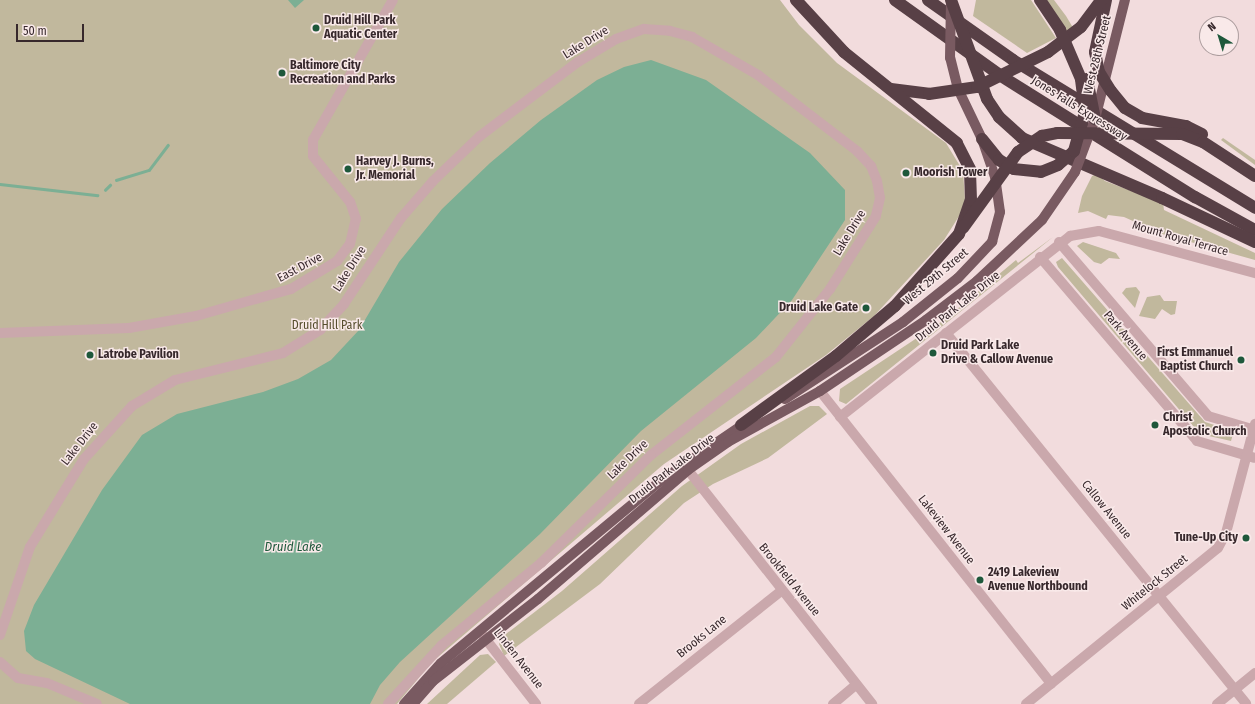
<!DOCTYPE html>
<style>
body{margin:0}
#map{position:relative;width:1255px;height:704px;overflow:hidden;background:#f2dcdd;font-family:"Fira Sans Condensed",sans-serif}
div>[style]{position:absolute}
.green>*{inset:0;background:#c1b89d}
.water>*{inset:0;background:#7caf94}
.stream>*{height:2.5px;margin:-1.25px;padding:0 1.25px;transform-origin:1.25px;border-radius:1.25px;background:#7caf94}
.minor>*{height:10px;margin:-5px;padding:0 5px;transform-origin:5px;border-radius:5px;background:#caa8ac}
.major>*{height:10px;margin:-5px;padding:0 5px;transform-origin:5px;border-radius:5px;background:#795a61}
.highway>*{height:12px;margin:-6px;padding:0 6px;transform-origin:6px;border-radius:6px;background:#584046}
.major-bridge>*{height:10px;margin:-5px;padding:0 5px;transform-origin:5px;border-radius:5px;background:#795a61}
.highway-bridge>*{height:12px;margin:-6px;padding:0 6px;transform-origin:6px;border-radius:6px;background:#584046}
.dots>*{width:11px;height:11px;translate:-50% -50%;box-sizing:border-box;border:2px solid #f9e9e9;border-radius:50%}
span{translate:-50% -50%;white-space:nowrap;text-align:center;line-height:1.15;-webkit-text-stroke:3px #f9e9e9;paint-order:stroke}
.poi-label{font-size:12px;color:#37282c;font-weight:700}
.left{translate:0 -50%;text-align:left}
.right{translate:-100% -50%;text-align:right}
.street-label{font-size:12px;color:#37282c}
.park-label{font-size:12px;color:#554d2c}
.water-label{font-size:13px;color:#1e583b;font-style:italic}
.north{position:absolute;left:1199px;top:16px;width:40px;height:40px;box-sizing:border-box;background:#f9e9e9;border:1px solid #ab9c9d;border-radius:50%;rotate:322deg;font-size:11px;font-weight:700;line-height:16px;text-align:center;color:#37282c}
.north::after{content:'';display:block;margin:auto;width:14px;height:18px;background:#1e583b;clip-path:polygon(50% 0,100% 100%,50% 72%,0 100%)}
.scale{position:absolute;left:16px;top:24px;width:68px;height:18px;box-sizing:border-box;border:2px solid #37282c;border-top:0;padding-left:5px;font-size:12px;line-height:14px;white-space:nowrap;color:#37282c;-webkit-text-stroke:3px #f9e9e9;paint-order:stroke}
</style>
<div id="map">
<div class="green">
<i style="clip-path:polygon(0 0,780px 0,799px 25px,837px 63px,946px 143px,963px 171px,965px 200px,961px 213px,944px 240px,874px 316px,826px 355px,664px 464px,432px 662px,397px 704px,0 704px)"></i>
<i style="clip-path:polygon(976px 0,1031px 0,1056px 38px,1027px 53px,973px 16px)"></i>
<i style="clip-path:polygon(1045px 0,1054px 0,1066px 16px,1078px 36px,1073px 40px)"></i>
<i style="clip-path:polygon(1223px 138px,1255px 160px,1255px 165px,1221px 140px)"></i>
<i style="clip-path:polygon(1097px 174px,1105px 181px,1163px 203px,1164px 210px,1255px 253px,1255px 260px,1162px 234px,1124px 217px,1108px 215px,1106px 219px,1088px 211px,1078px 213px,1082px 196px,1092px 176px)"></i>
<i style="clip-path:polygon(1053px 237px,846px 404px,839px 401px,840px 389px,944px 320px,1016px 260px,1018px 263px)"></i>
<i style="clip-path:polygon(1083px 242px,1116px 253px,1120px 259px,1109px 258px,1101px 264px,1094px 262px,1077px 246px)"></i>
<i style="clip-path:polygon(1062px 258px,1205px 422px,1230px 430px,1233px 434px,1231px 441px,1200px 434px,1058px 267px,1056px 262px)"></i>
<i style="clip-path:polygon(1136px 287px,1140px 292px,1135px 308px,1122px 293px,1126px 288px)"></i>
<i style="clip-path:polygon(1160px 295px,1164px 301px,1177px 301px,1175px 314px,1171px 315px,1162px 309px,1155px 319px,1139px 316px,1147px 297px)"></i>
<i style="clip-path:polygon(810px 406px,819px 406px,827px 414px,768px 458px,713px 484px,684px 503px,600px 584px,504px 656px,499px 644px,502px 637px,562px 591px,682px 486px,741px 444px)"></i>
<i style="clip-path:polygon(488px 654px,496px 662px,447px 704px,427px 704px,480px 655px)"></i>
</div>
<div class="water">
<i style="clip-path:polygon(288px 0,304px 0,295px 8px)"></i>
<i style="clip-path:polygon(651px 60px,706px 80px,810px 153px,845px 190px,845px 220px,792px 300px,756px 338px,641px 431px,540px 534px,400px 662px,380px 685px,370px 704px,130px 704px,35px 659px,26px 651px,24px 631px,34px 605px,102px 490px,142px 435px,177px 414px,263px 392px,298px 379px,331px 360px,359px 330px,399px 262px,442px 209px,490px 163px,541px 120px,597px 80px,624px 67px)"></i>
</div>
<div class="stream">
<i style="left:116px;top:180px;width:34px;rotate:-17deg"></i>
<i style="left:149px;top:170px;width:31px;rotate:-53deg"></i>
<i style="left:0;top:184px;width:98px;rotate:6.5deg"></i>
<i style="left:105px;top:190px;width:7px;rotate:-45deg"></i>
</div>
<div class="minor">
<i style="left:1059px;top:242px;width:229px;rotate:49.4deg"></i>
<i style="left:1208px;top:416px;width:49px;rotate:16.6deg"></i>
<i style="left:1040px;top:257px;width:242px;rotate:49.5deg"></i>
<i style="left:1197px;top:441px;width:60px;rotate:16.3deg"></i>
<i style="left:0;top:333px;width:129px;rotate:-2.2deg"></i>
<i style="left:129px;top:328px;width:68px;rotate:-10.2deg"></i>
<i style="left:196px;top:316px;width:99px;rotate:-15.9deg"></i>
<i style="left:291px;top:289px;width:54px;rotate:-31.3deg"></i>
<i style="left:337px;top:261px;width:21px;rotate:-53deg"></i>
<i style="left:350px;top:244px;width:26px;rotate:-77deg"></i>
<i style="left:356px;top:219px;width:18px;rotate:-109deg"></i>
<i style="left:350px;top:202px;width:59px;rotate:-128.8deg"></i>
<i style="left:313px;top:156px;width:16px;rotate:-90deg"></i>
<i style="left:313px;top:140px;width:161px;rotate:-60.3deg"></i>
<i style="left:946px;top:333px;width:477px;rotate:51deg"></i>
<i style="left:820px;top:391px;width:373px;rotate:51.7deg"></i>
<i style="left:840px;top:417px;width:293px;rotate:-38.2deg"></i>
<i style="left:1070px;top:236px;width:29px;rotate:-10deg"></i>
<i style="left:1099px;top:231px;width:162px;rotate:15.1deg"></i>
<i style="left:688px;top:470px;width:298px;rotate:51.8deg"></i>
<i style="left:481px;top:633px;width:90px;rotate:52.2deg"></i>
<i style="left:0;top:635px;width:93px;rotate:-71.2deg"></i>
<i style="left:30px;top:547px;width:103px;rotate:-58.5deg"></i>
<i style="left:84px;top:459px;width:72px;rotate:-47.8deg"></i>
<i style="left:132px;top:406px;width:50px;rotate:-31.2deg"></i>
<i style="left:175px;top:380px;width:111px;rotate:-14deg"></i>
<i style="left:283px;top:353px;width:44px;rotate:-31.9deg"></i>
<i style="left:320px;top:330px;width:35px;rotate:-47deg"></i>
<i style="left:344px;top:304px;width:103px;rotate:-56.5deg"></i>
<i style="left:401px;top:218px;width:49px;rotate:-49.1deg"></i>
<i style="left:433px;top:181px;width:65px;rotate:-43.8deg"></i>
<i style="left:480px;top:136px;width:123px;rotate:-37.1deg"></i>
<i style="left:578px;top:62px;width:44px;rotate:-31.2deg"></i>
<i style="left:616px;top:39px;width:30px;rotate:-20deg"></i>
<i style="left:644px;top:29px;width:26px;rotate:4deg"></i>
<i style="left:670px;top:31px;width:23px;rotate:15deg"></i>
<i style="left:692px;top:37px;width:76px;rotate:29.9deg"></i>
<i style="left:758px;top:75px;width:125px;rotate:37.5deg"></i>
<i style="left:857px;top:151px;width:21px;rotate:47deg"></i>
<i style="left:871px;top:166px;width:16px;rotate:68deg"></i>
<i style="left:877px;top:181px;width:17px;rotate:80deg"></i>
<i style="left:880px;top:198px;width:18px;rotate:103deg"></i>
<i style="left:876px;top:216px;width:86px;rotate:122.2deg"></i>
<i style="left:830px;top:289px;width:87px;rotate:128.5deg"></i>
<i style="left:776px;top:357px;width:159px;rotate:141.9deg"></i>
<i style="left:651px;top:455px;width:154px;rotate:135.5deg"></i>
<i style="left:541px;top:563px;width:129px;rotate:140.4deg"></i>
<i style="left:442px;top:645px;width:80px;rotate:132.5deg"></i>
<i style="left:0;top:662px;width:24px;rotate:42deg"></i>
<i style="left:18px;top:678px;width:29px;rotate:10deg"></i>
<i style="left:47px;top:683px;width:54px;rotate:22.8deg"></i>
<i style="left:639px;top:704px;width:181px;rotate:-38.5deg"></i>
<i style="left:833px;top:704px;width:30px;rotate:-40deg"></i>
<i style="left:1026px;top:704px;width:247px;rotate:-39.1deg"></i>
<i style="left:1218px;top:548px;width:17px;rotate:-62deg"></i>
<i style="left:1226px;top:533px;width:113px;rotate:-75.1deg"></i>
<i style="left:1217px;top:704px;width:49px;rotate:-39.2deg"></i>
</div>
<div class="major">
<i style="left:785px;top:399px;width:141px;rotate:-33.1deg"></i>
<i style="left:903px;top:322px;width:70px;rotate:-38.7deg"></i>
<i style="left:958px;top:278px;width:50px;rotate:-46.6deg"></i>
<i style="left:992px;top:242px;width:31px;rotate:-75deg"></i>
<i style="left:1000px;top:212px;width:35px;rotate:-98deg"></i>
<i style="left:995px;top:177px;width:40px;rotate:-108.9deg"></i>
<i style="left:982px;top:139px;width:55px;rotate:-115.6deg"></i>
<i style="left:958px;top:89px;width:32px;rotate:-104deg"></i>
<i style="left:404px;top:704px;width:55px;rotate:-47.9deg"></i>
<i style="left:441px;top:663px;width:283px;rotate:-39.7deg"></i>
<i style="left:659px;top:482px;width:107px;rotate:-34.3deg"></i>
<i style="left:413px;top:704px;width:30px;rotate:-49deg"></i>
<i style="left:433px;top:681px;width:133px;rotate:-38deg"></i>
<i style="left:538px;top:599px;width:198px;rotate:-40.7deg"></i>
<i style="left:688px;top:470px;width:49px;rotate:-35deg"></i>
<i style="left:728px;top:442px;width:105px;rotate:-29deg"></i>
<i style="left:820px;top:391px;width:128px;rotate:-33.8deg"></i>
<i style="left:926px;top:320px;width:64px;rotate:-37.4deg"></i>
<i style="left:977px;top:281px;width:89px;rotate:-43.2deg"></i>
<i style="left:1042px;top:220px;width:58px;rotate:-55.5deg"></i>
</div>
<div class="highway">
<i style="left:895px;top:0;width:130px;rotate:35.6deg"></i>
<i style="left:1001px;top:76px;width:229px;rotate:32deg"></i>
<i style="left:1195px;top:197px;width:68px;rotate:28.8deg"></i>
<i style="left:928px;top:0;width:104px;rotate:35.2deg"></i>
<i style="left:1013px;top:60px;width:284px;rotate:31.4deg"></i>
<i style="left:1040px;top:0;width:36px;rotate:56deg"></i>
<i style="left:891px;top:89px;width:38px;rotate:7deg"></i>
<i style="left:987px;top:99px;width:22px;rotate:56deg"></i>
<i style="left:999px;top:117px;width:31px;rotate:42deg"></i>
<i style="left:1022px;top:138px;width:152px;rotate:23.2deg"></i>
<i style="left:1162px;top:198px;width:103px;rotate:25.3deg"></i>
<i style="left:982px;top:139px;width:27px;rotate:51deg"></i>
<i style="left:999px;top:160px;width:17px;rotate:31deg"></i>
<i style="left:1014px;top:169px;width:27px;rotate:6deg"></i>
<i style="left:1041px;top:172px;width:18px;rotate:-22deg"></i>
<i style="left:741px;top:425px;width:117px;rotate:-36deg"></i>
<i style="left:836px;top:356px;width:77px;rotate:-40.3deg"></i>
<i style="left:895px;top:306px;width:96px;rotate:-48.4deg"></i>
<i style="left:959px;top:234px;width:36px;rotate:-71deg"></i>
<i style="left:971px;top:200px;width:31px;rotate:-92deg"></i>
<i style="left:970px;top:169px;width:29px;rotate:-117deg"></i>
<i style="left:957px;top:143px;width:145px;rotate:-141.2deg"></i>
<i style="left:844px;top:52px;width:71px;rotate:-132.7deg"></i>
</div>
<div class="major-bridge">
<i style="left:950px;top:58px;width:56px;rotate:-89deg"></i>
<i style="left:1075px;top:172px;width:57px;rotate:-69.3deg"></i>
<i style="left:1095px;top:119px;width:123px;rotate:-75.9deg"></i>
</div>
<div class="highway-bridge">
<i style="left:951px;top:0;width:105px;rotate:70deg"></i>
<i style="left:1106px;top:0;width:53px;rotate:101.9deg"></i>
<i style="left:1095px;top:52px;width:20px;rotate:79deg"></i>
<i style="left:1099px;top:72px;width:22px;rotate:58deg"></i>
<i style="left:1111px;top:91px;width:22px;rotate:51deg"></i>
<i style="left:1125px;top:108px;width:20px;rotate:30deg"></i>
<i style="left:1142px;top:118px;width:45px;rotate:10.3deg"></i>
<i style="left:1186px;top:126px;width:18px;rotate:27deg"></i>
<i style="left:1087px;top:79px;width:41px;rotate:78.7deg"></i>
<i style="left:929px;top:94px;width:49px;rotate:-8.3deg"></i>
<i style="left:977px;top:87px;width:79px;rotate:-26.2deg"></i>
<i style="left:1048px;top:52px;width:41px;rotate:-37.1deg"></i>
<i style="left:1081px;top:27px;width:34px;rotate:-53deg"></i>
<i style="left:1058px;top:165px;width:21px;rotate:-41deg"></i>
<i style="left:1074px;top:151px;width:41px;rotate:-74.2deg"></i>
<i style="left:1085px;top:112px;width:33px;rotate:-97deg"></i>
<i style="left:1081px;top:79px;width:53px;rotate:-113.2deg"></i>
<i style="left:963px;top:228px;width:94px;rotate:-54.1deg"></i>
<i style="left:1018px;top:152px;width:29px;rotate:-34deg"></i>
<i style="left:1042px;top:136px;width:15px;rotate:-11deg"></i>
<i style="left:1057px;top:133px;width:125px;rotate:0.5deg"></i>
<i style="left:1182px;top:134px;width:22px;rotate:21deg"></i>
<i style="left:1203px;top:142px;width:62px;rotate:33.2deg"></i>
</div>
<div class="dots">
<i style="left:316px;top:28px;background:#1e583b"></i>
<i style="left:282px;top:73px;background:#1e583b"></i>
<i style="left:348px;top:169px;background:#1e583b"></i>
<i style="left:906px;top:173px;background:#1e583b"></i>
<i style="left:866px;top:308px;background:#1e583b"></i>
<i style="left:933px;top:353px;background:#1e583b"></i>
<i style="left:90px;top:355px;background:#1e583b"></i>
<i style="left:1241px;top:360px;background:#1e583b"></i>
<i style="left:1155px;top:425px;background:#1e583b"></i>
<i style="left:1246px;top:538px;background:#1e583b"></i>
<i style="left:980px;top:580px;background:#1e583b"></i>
</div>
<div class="poi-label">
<span class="left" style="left:324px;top:28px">Druid Hill Park<br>Aquatic Center</span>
<span class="left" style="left:290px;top:73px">Baltimore City<br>Recreation and Parks</span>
<span class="left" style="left:356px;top:169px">Harvey J. Burns,<br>Jr. Memorial</span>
<span class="left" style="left:914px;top:173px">Moorish Tower</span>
<span class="right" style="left:858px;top:308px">Druid Lake Gate</span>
<span class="left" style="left:941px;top:353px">Druid Park Lake<br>Drive &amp; Callow Avenue</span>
<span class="right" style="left:1233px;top:360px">First Emmanuel<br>Baptist Church</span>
<span class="left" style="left:98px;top:355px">Latrobe Pavilion</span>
<span class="left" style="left:1163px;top:425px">Christ<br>Apostolic Church</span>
<span class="right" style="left:1238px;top:538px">Tune-Up City</span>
<span class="left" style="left:988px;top:580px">2419 Lakeview<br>Avenue Northbound</span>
</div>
<div class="street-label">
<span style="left:586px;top:43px;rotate:-32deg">Lake Drive</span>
<span style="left:1098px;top:55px;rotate:-76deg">West 28th Street</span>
<span style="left:1079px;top:109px;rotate:32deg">Jones Falls Expressway</span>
<span style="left:850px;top:233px;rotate:-59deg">Lake Drive</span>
<span style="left:1180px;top:239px;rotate:16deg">Mount Royal Terrace</span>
<span style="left:300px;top:268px;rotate:-28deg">East Drive</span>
<span style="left:350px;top:269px;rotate:-58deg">Lake Drive</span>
<span style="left:936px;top:277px;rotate:-40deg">West 29th Street</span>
<span style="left:958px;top:307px;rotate:-39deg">Druid Park Lake Drive</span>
<span style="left:1125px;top:336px;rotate:50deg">Park Avenue</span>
<span style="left:80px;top:444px;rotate:-52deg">Lake Drive</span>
<span style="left:628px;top:460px;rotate:-44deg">Lake Drive</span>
<span style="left:672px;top:469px;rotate:-38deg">Druid Park Lake Drive</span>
<span style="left:1106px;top:510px;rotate:51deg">Callow Avenue</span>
<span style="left:946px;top:530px;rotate:52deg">Lakeview Avenue</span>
<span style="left:789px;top:580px;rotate:51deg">Brookfield Avenue</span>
<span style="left:1155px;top:583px;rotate:-39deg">Whitelock Street</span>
<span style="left:702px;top:637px;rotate:-39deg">Brooks Lane</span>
<span style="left:518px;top:659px;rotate:52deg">Linden Avenue</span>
</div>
<div class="park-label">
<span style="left:327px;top:326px">Druid Hill Park</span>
</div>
<div class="water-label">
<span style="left:293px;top:547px">Druid Lake</span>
</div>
<div class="north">N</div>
<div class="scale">50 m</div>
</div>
